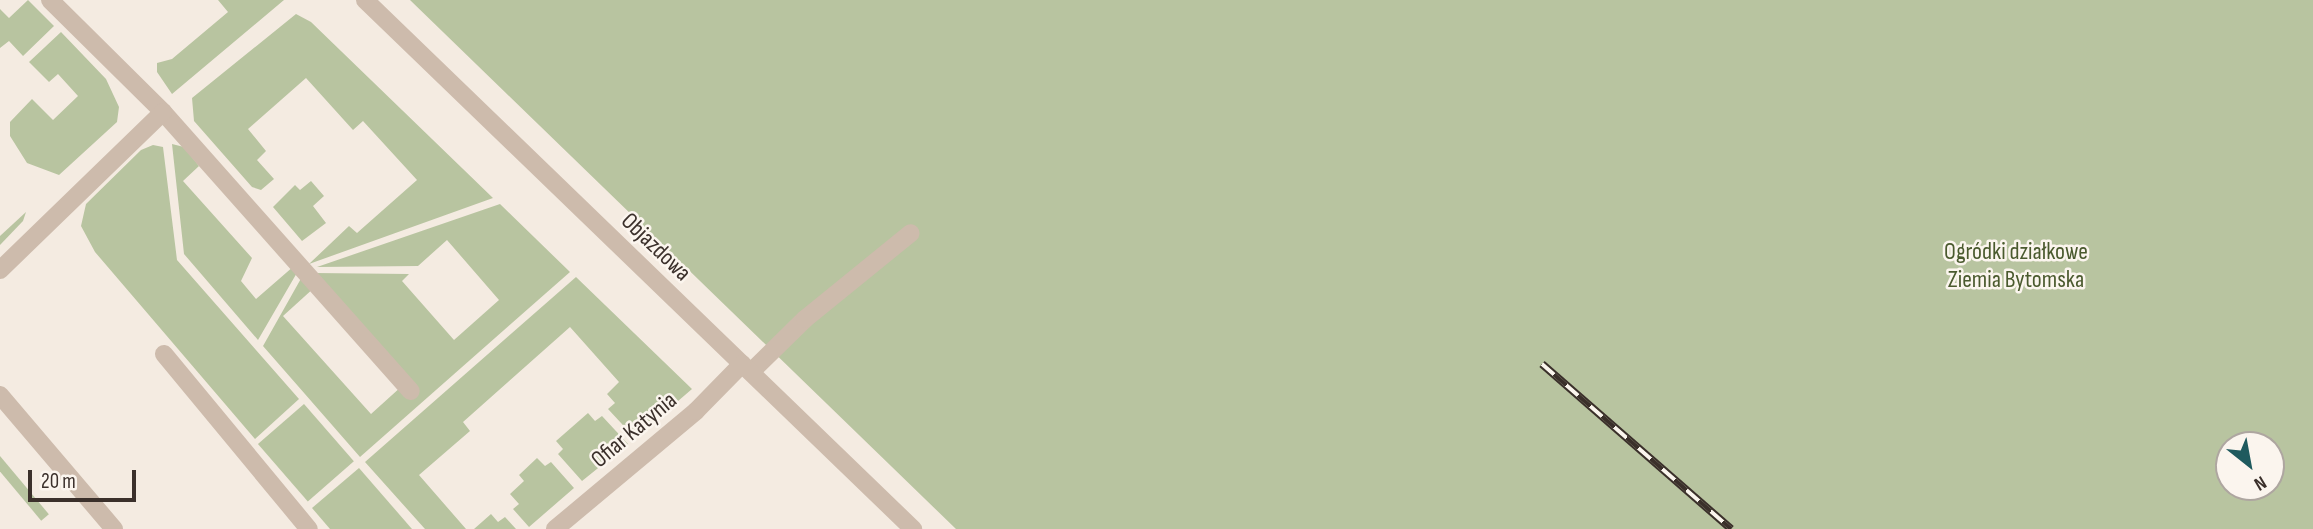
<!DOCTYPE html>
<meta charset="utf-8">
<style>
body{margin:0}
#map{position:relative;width:2313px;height:529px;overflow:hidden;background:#f4ebe1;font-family:"Sofia Sans Condensed",sans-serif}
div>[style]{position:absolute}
.green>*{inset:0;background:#b8c4a0;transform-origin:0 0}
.lane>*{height:18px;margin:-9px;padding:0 9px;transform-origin:9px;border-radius:9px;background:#cdbbac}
.street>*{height:18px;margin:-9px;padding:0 9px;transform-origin:9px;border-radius:9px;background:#cdbbac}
.rail>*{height:8px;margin-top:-4px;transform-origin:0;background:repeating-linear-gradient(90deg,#fbf5ee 0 16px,#3b302b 0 32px);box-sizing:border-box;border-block:2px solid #3b302b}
span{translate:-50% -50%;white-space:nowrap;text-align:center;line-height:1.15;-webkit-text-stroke:5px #fbf5ee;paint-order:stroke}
.street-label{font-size:24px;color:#3b302b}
.park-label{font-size:24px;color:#4a5a2e}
.north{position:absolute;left:2215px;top:431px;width:70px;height:70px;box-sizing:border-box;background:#fbf5ee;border:2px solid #aea6a0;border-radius:50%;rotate:149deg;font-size:19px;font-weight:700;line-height:28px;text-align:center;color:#3b302b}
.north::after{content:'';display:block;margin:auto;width:24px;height:32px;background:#1f5a5e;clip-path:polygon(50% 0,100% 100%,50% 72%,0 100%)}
.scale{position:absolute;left:28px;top:470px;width:108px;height:32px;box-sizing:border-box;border:4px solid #3b302b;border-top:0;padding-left:9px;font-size:21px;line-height:24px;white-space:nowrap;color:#3b302b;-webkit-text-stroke:5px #fbf5ee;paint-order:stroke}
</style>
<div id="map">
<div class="green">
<i style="clip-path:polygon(28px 0,54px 26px,23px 56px,9px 41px,0 48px,0 9px,9px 18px)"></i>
<i style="clip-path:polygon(218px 0,284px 0,172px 94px,157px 72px,157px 63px,172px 59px,228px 12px)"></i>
<i style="clip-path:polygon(evenodd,410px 0,2313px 0,2313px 529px,956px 529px,410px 0,2229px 445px,2271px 445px,2271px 487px,2229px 487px,2229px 445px)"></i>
<i style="clip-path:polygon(296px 14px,311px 22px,493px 198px,309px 264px,349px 226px,357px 233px,417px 180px,363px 121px,353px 130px,306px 78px,248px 129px,266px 151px,257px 160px,274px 179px,261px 190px,252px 187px,194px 121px,192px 98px)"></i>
<i style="clip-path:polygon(61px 32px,106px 79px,119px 107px,117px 122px,59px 175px,27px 163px,10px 136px,10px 122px,32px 99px,53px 120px,78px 96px,58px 74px,49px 82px,29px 62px)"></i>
<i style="clip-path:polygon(172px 144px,184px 147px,199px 166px,183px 181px,252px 258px,241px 281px,256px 299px,294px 266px,298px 271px,258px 340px,184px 254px)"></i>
<i style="clip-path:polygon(153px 145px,163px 147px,177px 260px,299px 399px,255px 439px,95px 252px,81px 226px,86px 204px,141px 150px)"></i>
<i style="clip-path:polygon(311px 181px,324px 196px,313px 206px,326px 223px,302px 241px,273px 207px,295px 185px,300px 190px)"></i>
<i style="clip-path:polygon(500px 204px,570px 272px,360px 457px,263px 346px,303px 275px,315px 287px,283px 316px,371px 414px,402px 386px,314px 273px,409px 274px,402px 281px,454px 340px,499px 300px,447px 240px,418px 266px,317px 267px)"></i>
<i style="clip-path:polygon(26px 212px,23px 221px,0 245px,0 236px)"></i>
<i style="clip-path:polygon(576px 277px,692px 389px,635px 438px,608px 409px,615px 403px,607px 394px,619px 382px,570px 327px,463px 422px,470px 431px,419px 475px,466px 529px,425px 529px,365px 462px)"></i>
<i style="left:304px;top:404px;width:76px;height:61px;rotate:49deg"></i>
<i style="clip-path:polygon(588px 413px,595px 421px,602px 416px,628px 444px,582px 481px,558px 454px,563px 449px,556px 441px)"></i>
<i style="left:0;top:456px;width:76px;height:10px;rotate:50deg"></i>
<i style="clip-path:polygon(537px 458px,545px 466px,551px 462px,574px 488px,529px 527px,513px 509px,519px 504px,510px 494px,524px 481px,519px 475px)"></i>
<i style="clip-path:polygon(359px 468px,412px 529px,330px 529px,312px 508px)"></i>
<i style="clip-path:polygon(491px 514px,498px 522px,505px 517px,516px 529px,474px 529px)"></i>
</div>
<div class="lane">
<i style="left:50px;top:0;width:159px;rotate:44.7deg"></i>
<i style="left:163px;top:112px;width:373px;rotate:48.4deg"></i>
<i style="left:164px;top:354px;width:227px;rotate:50.4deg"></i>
<i style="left:751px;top:372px;width:76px;rotate:-44.5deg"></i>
<i style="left:805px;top:319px;width:136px;rotate:-39.1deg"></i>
</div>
<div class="street">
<i style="left:365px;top:0;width:762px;rotate:43.99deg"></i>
<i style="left:0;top:270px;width:227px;rotate:-44.1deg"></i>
<i style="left:0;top:395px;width:176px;rotate:49.6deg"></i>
<i style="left:555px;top:529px;width:184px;rotate:-39.9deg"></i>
<i style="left:696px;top:411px;width:66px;rotate:-45.6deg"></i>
</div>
<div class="rail">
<i style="left:1542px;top:364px;width:251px;rotate:41.1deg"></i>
</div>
<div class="street-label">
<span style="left:656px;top:247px;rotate:44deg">Objazdowa</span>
<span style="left:634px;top:430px;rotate:-40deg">Ofiar Katynia</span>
</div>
<div class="park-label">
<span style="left:2016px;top:266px">Ogródki działkowe<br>Ziemia Bytomska</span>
</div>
<div class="north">N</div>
<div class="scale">20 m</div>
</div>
